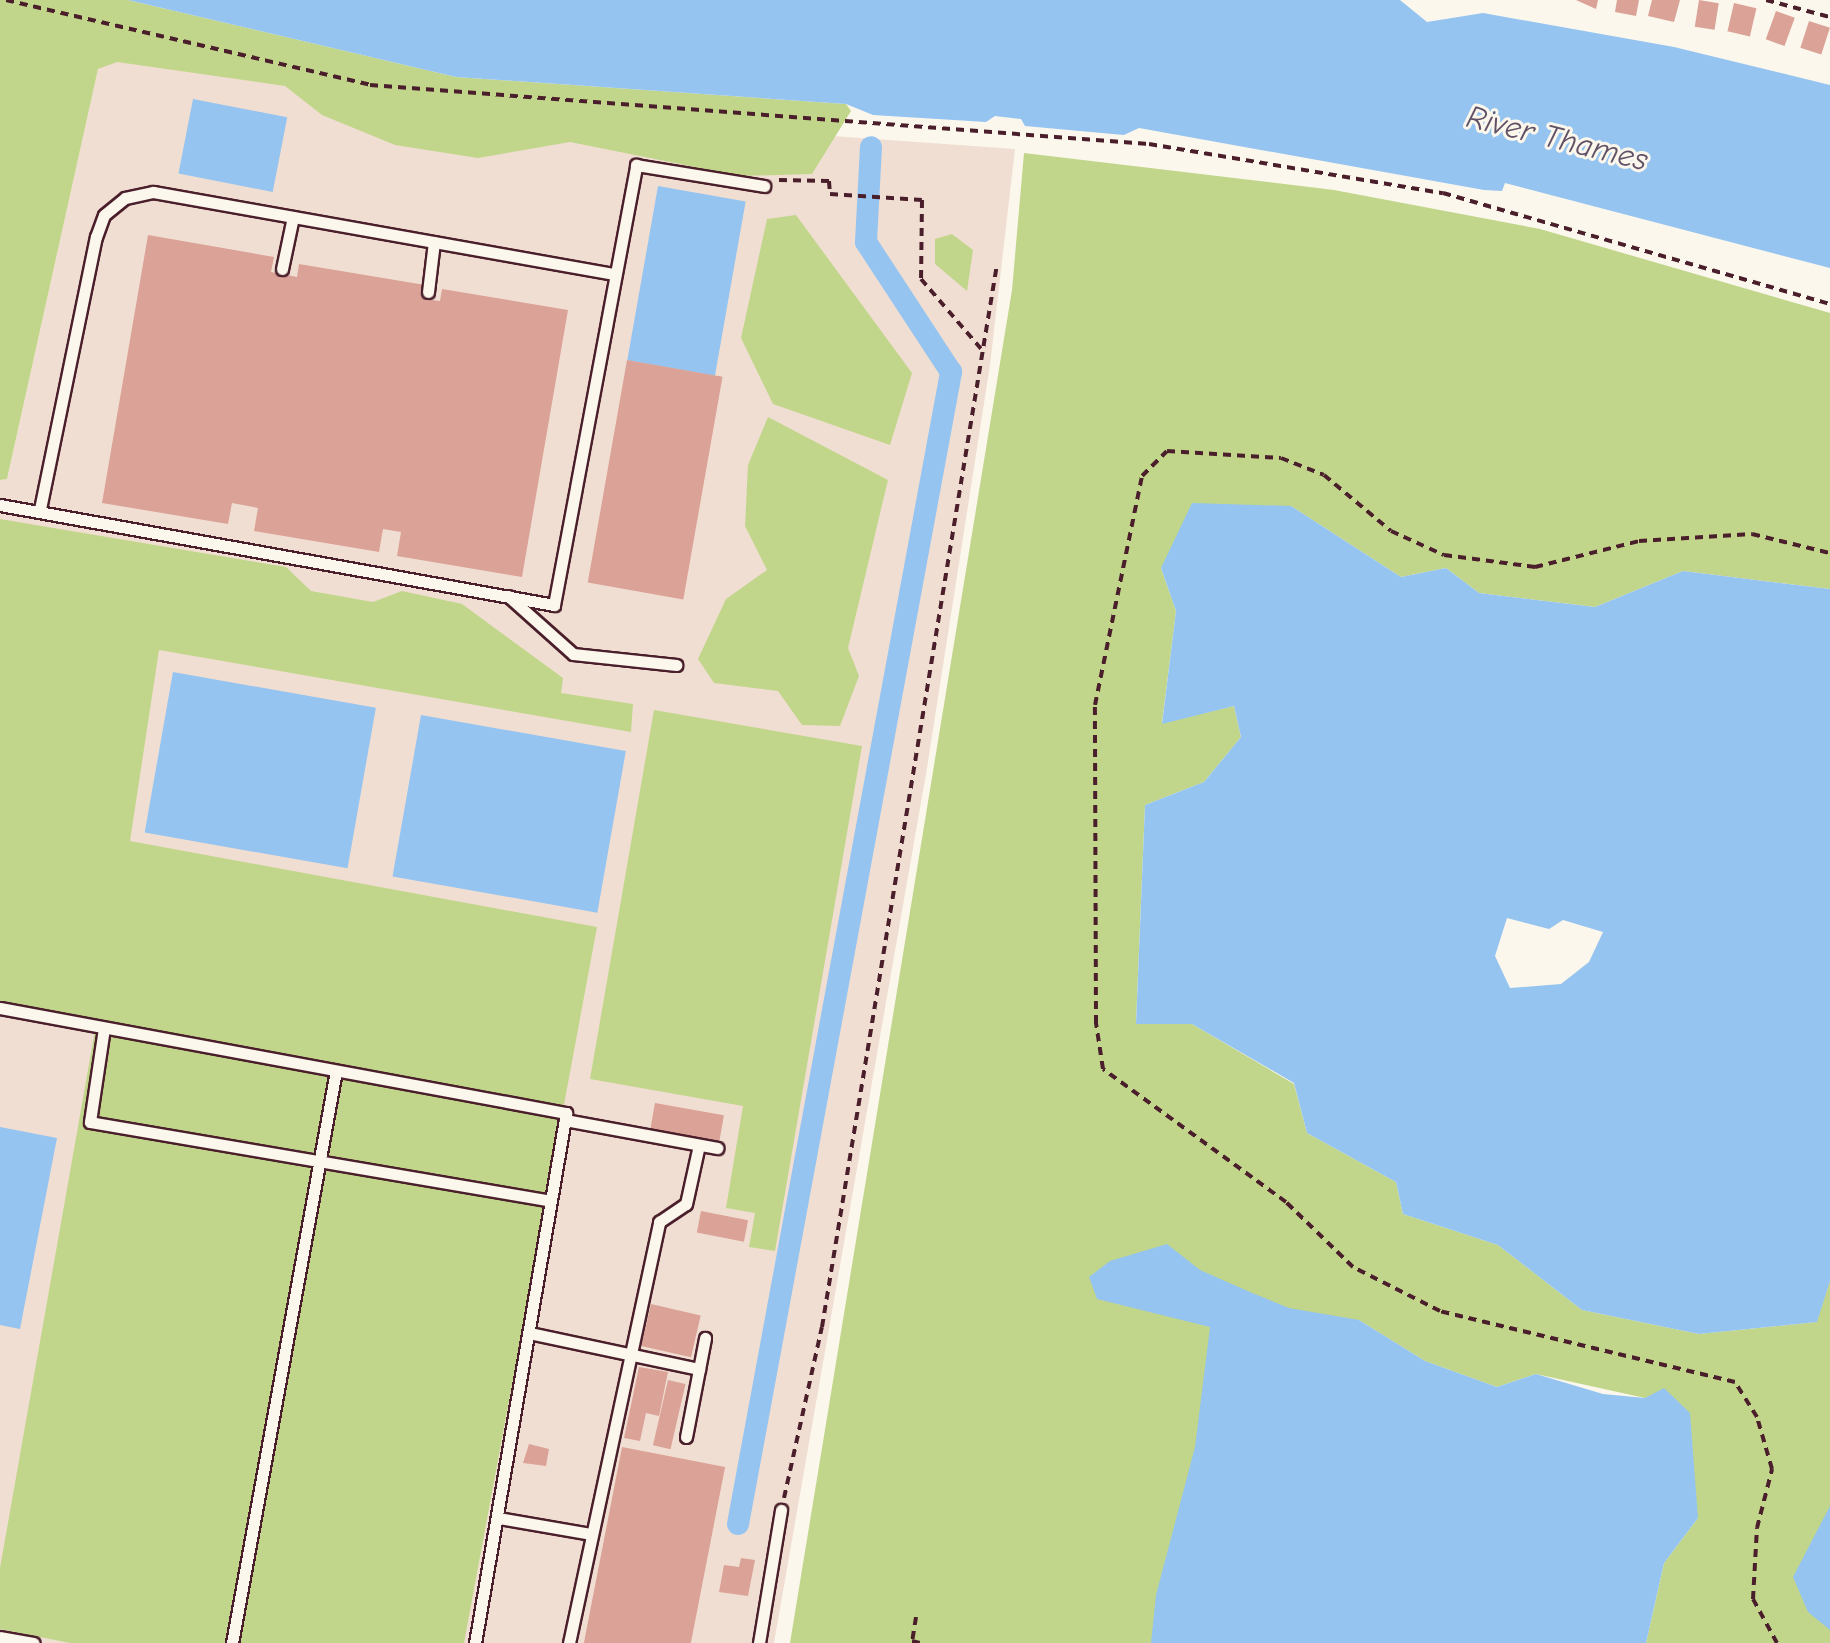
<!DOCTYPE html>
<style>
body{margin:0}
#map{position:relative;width:1830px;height:1643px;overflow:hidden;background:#fbf7ec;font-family:"Comic Neue",sans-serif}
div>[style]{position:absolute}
.built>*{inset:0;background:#f1ded2}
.green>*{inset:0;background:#c1d68b}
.water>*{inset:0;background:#95c4f0;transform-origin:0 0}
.canal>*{height:22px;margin:-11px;padding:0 11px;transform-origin:11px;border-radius:11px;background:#95c4f0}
.building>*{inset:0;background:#dba297;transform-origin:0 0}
.path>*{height:4px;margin-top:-2px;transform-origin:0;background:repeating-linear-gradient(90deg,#4a1f2b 0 8px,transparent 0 14px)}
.roads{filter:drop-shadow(2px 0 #4a1f2b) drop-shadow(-2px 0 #4a1f2b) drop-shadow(0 2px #4a1f2b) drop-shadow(0 -2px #4a1f2b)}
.service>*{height:11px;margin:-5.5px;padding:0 5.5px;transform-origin:5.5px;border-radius:5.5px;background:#fbf7ec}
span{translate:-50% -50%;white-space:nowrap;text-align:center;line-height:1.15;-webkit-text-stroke:6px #fbf7ec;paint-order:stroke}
.water-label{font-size:32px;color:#605166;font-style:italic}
</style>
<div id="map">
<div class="built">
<i style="clip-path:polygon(103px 45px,649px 123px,1015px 149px,990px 365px,927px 768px,774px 1643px,0 1643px,0 480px,7px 479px)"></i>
</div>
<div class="green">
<i style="clip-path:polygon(0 0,128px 0,456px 77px,846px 104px,851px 111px,812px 174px,740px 176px,570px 142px,478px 158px,395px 145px,322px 115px,285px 86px,117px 62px,98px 69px,7px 479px,0 480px)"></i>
<i style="clip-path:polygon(1024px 153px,1334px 190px,1540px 229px,1830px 313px,1830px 589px,1683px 571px,1595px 607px,1479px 593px,1446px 568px,1401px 577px,1291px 506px,1161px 568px,1176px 611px,1162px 723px,1234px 706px,1241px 737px,1204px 782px,1145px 805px,1136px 1023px,1192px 1024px,1294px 1084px,1307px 1133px,1396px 1182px,1403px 1214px,1498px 1245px,1582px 1310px,1699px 1334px,1816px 1322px,1830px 1281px,1830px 1643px,1646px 1643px,1664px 1563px,1698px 1518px,1645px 1398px,1536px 1374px,1497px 1387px,1425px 1361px,1359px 1320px,1266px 1643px,790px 1643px,1012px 290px)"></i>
<i style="clip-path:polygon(796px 215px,912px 373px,890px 445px,773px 404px,741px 338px,767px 219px)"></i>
<i style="clip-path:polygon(952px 234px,973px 250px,967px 291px,935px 264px,935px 239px)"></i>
<i style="clip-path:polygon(768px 417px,888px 480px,848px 648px,859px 676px,840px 726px,802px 725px,778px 691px,714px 683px,698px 659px,726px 599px,767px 570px,745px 526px,748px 465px)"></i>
<i style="clip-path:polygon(0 519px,286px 567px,311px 591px,373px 602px,402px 591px,462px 604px,563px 678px,561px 693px,633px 704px,631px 732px,159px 650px,130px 841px,597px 927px,464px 1643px,70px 1643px,0 1629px,0 1568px,97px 1019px,0 1001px)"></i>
<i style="clip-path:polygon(654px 710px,862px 746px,775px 1251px,749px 1247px,755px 1213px,726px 1208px,743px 1106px,590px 1079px)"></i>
</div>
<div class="water">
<i style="clip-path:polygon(128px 0,1400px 0,1427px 22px,1483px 13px,1674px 47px,1830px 85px,1830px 268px,1505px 183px,1502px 191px,1484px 190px,1139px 128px,1124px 135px,1025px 126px,1021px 119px,995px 116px,986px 122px,873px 115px,846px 104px,456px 77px)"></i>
<i style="left:193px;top:99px;width:96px;height:76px;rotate:11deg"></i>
<i style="left:658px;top:186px;width:89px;height:177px;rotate:10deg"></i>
<i style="clip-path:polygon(evenodd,1192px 503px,1291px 506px,1401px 577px,1446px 568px,1479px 593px,1595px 607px,1683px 571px,1830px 589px,1830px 1281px,1817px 1322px,1699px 1334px,1582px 1310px,1498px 1245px,1403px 1214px,1396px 1182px,1307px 1133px,1294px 1083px,1192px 1024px,1136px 1024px,1145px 805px,1204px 782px,1241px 737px,1234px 706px,1162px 724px,1176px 611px,1161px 568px,1192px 503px,1507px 918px,1549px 929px,1563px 920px,1603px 932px,1589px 962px,1561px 984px,1510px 988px,1495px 956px,1507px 918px)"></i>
<i style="left:173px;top:672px;width:206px;height:163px;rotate:10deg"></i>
<i style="left:421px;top:715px;width:208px;height:164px;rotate:10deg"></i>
<i style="clip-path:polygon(0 1127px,57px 1138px,20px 1329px,0 1325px)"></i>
<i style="clip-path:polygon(1167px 1244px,1200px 1270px,1250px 1292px,1289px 1308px,1359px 1320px,1425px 1361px,1497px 1387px,1536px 1374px,1603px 1394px,1645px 1398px,1664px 1388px,1690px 1413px,1698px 1518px,1664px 1563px,1646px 1643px,1151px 1643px,1156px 1595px,1195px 1447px,1210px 1327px,1097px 1299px,1089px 1277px,1110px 1261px)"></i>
<i style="clip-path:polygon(1830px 1506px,1830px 1630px,1808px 1612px,1793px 1577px)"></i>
</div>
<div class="canal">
<i style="left:738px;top:1524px;width:1172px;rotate:-79.52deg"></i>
<i style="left:951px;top:372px;width:155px;rotate:-123.2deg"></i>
<i style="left:866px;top:242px;width:95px;rotate:-87deg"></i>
</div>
<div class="building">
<i style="clip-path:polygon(1576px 0,1598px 0,1596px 9px)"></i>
<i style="clip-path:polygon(1617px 0,1639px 0,1636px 16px,1615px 12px)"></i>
<i style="clip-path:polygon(1652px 0,1680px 0,1674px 22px,1648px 16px)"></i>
<i style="left:1699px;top:0;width:20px;height:27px;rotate:9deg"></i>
<i style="left:1734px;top:3px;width:23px;height:29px;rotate:13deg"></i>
<i style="left:1776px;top:11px;width:20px;height:30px;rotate:20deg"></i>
<i style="left:1809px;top:21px;width:22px;height:28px;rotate:18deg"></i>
<i style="clip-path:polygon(148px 235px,274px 257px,271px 272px,297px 277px,299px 264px,425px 285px,423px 299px,440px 301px,442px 289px,568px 310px,522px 577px,397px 556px,401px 532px,383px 529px,379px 552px,254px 531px,258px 508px,232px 503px,228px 524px,102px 503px)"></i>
<i style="left:627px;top:360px;width:97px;height:226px;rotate:10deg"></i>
<i style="left:655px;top:1103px;width:70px;height:27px;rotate:10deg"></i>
<i style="left:701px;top:1211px;width:48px;height:22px;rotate:11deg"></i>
<i style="left:651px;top:1304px;width:51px;height:43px;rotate:13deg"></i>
<i style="clip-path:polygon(639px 1367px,668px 1372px,659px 1416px,646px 1413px,640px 1441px,624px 1438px)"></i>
<i style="left:668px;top:1380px;width:18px;height:67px;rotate:13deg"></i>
<i style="clip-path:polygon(529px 1444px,549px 1449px,546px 1466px,523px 1463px)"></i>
<i style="left:622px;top:1447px;width:105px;height:200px;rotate:11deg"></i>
<i style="clip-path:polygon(741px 1558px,755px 1560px,748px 1596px,719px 1592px,724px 1565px,739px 1567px)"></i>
</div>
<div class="path">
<i style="left:6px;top:0;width:374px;rotate:13.1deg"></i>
<i style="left:370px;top:85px;width:781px;rotate:4.33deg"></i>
<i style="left:1149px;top:144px;width:298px;rotate:9.5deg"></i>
<i style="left:1443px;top:193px;width:403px;rotate:16deg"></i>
<i style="left:1766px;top:0;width:66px;rotate:14.9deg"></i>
<i style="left:779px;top:180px;width:50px;rotate:1.1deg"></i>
<i style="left:829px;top:181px;width:13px;rotate:86deg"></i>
<i style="left:830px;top:194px;width:92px;rotate:3.7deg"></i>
<i style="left:922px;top:200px;width:79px;rotate:90.7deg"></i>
<i style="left:921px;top:279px;width:94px;rotate:49.3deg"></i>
<i style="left:784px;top:1498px;width:175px;rotate:-77.5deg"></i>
<i style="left:822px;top:1327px;width:1077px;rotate:-80.65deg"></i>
<i style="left:916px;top:1617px;width:24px;rotate:99deg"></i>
<i style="left:912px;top:1641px;width:8px;rotate:14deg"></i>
<i style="left:1777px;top:1643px;width:50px;rotate:-118.6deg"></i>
<i style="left:1753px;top:1599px;width:71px;rotate:-86.8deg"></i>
<i style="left:1757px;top:1528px;width:61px;rotate:-75.7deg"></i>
<i style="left:1772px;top:1469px;width:54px;rotate:-106.1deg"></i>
<i style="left:1757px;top:1417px;width:41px;rotate:-122.2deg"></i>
<i style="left:1735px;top:1382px;width:303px;rotate:-166.5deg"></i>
<i style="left:1440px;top:1311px;width:97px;rotate:-153.2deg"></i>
<i style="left:1353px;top:1267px;width:93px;rotate:-135.9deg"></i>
<i style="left:1286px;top:1202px;width:226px;rotate:-144deg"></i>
<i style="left:1103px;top:1069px;width:47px;rotate:-98.7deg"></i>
<i style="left:1096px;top:1023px;width:318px;rotate:-90.2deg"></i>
<i style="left:1095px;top:705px;width:234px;rotate:-78.4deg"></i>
<i style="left:1142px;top:476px;width:35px;rotate:-45deg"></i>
<i style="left:1167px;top:451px;width:114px;rotate:3.5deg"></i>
<i style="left:1281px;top:458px;width:46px;rotate:21.6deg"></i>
<i style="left:1324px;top:475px;width:87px;rotate:39.9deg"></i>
<i style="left:1391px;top:531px;width:58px;rotate:24.4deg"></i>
<i style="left:1444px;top:555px;width:92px;rotate:7.5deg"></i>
<i style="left:1535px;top:567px;width:107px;rotate:-14deg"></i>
<i style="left:1639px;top:541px;width:113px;rotate:-3.5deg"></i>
<i style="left:1752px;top:534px;width:80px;rotate:13.7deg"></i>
</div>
<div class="roads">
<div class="service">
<i style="left:282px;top:269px;width:53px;rotate:-78.1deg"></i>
<i style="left:428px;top:292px;width:50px;rotate:-83.2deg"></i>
<i style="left:0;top:505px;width:563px;rotate:10.23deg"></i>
<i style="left:554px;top:605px;width:448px;rotate:-79.4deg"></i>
<i style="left:636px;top:165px;width:130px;rotate:9.3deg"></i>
<i style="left:40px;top:509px;width:278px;rotate:-78.4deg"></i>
<i style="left:96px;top:237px;width:23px;rotate:-70deg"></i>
<i style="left:104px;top:215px;width:27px;rotate:-39deg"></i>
<i style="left:125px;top:198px;width:29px;rotate:-12deg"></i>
<i style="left:153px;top:192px;width:466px;rotate:10.1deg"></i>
<i style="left:508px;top:596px;width:87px;rotate:41.7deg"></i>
<i style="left:573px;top:654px;width:104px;rotate:6.1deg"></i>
<i style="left:0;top:1008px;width:576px;rotate:10.51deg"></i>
<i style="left:566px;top:1113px;width:538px;rotate:99.74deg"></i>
<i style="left:104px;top:1028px;width:95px;rotate:98.5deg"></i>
<i style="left:90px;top:1122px;width:464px;rotate:9.7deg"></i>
<i style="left:565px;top:1120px;width:155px;rotate:10.4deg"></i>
<i style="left:534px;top:1334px;width:169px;rotate:12deg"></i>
<i style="left:686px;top:1437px;width:101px;rotate:-79.1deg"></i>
<i style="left:499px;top:1518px;width:93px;rotate:9.9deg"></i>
<i style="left:0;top:1637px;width:34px;rotate:10deg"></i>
<i style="left:232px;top:1643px;width:581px;rotate:-79.7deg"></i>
<i style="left:569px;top:1643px;width:431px;rotate:-77.9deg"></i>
<i style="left:659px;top:1222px;width:32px;rotate:-34deg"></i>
<i style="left:686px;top:1204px;width:60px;rotate:-77.6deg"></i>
<i style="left:759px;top:1643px;width:135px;rotate:-80.6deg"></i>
</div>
</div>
<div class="water-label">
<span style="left:1557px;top:139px;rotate:14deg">River Thames</span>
</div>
</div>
